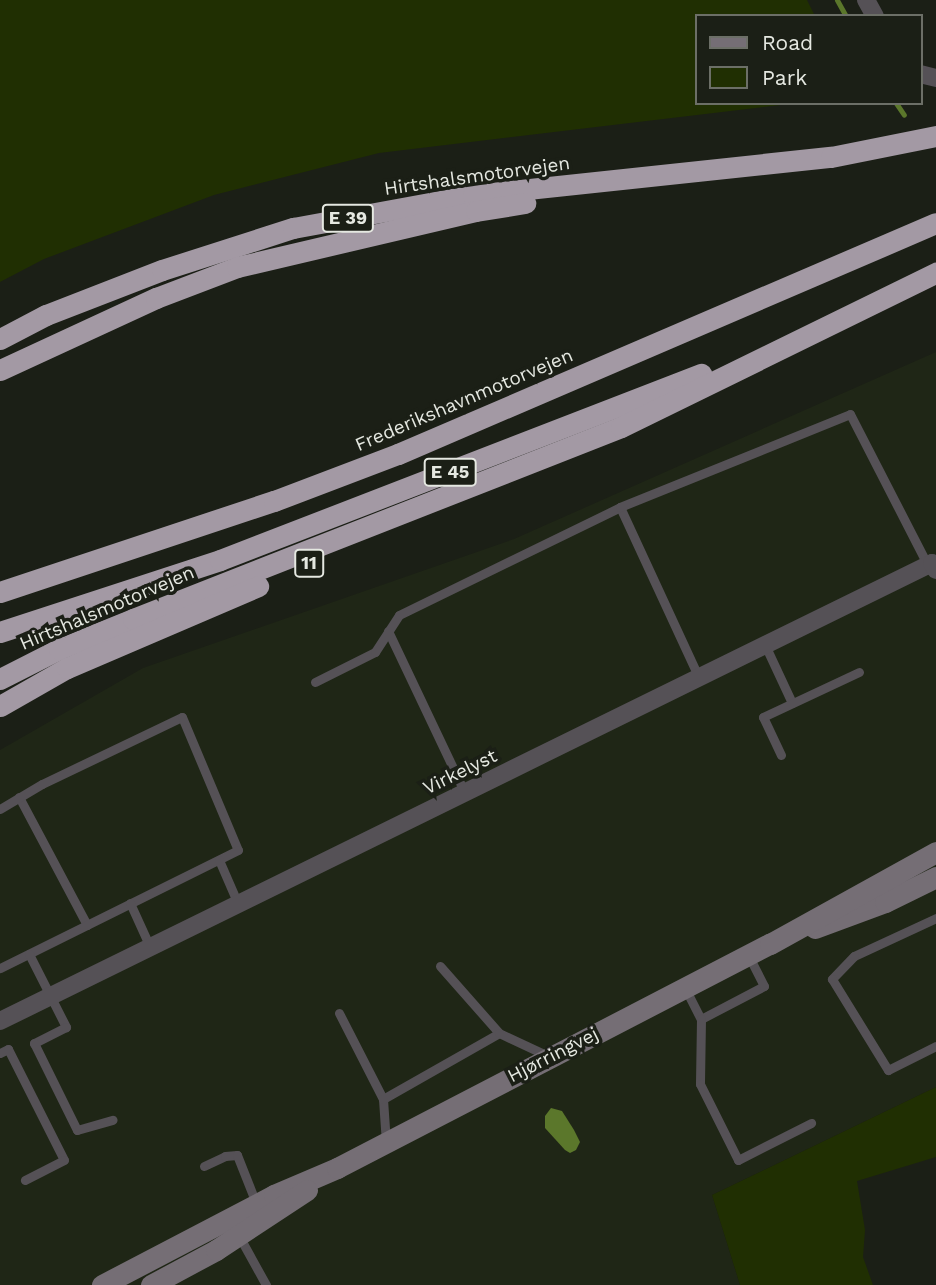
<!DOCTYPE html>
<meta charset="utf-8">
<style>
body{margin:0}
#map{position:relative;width:936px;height:1285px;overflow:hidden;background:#1b1f16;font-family:"Work Sans",sans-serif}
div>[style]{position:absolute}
.built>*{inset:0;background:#1f2616}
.green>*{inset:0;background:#202f02}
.water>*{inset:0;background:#5b772b}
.stream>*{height:5px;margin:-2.5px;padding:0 2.5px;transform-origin:2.5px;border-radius:2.5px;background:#5b772b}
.service>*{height:9px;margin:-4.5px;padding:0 4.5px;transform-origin:4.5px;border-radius:4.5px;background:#555156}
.minor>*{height:18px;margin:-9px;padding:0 9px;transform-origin:9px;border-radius:9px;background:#555156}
.secondary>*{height:21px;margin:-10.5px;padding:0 10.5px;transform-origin:10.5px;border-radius:10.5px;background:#756e75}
.motorway>*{height:21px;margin:-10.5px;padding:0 10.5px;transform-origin:10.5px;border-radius:10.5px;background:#a399a4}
span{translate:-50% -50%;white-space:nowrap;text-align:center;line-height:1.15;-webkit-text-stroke:7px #1b1f16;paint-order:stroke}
.shield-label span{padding:2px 5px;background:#1b1f16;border:2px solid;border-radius:5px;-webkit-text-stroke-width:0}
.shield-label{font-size:18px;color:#e5e8e1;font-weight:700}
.street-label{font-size:19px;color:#e5e8e1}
.legend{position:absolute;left:695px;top:14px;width:228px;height:91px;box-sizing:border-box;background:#1b1f16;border:2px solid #6c6f67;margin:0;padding:9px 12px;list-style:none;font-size:21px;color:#e5e8e1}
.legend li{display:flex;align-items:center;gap:14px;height:35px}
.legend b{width:35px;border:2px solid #6c6f67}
</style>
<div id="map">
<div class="built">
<i style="clip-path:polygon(936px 352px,936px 1087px,712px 1195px,740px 1285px,0 1285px,0 750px,143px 668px,514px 539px)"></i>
</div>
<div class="green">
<i style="clip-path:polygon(0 0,807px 0,815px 16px,696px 16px,696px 103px,797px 103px,379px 153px,214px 195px,44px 259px,0 282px)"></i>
<i style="clip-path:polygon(936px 1087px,936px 1157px,857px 1181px,865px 1230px,863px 1257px,873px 1285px,740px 1285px,712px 1195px)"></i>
</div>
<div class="water">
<i style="clip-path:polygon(551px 1108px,562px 1111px,574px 1130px,580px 1142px,576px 1150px,570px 1153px,565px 1150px,545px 1128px,545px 1116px)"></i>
</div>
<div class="stream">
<i style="left:837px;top:0;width:18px;rotate:61deg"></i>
<i style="left:896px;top:103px;width:14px;rotate:56deg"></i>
</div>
<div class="service">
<i style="left:620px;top:507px;width:188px;rotate:65.2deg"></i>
<i style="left:388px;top:631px;width:179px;rotate:64.6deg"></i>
<i style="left:765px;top:645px;width:64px;rotate:65deg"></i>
<i style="left:315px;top:682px;width:67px;rotate:-26.6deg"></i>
<i style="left:375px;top:652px;width:44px;rotate:-57deg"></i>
<i style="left:399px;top:615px;width:246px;rotate:-26deg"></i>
<i style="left:620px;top:507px;width:248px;rotate:-22deg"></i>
<i style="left:850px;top:414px;width:171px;rotate:62.8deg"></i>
<i style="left:781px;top:755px;width:42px;rotate:-115.3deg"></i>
<i style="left:763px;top:717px;width:106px;rotate:-25.1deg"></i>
<i style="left:19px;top:797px;width:145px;rotate:62deg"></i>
<i style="left:0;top:809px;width:49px;rotate:-30.8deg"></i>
<i style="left:42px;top:784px;width:155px;rotate:-25.6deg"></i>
<i style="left:182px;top:717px;width:144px;rotate:67.2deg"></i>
<i style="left:238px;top:850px;width:266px;rotate:153.6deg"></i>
<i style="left:219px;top:860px;width:48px;rotate:66.6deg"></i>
<i style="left:130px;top:903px;width:48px;rotate:65.6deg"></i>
<i style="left:936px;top:918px;width:90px;rotate:155.1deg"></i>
<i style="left:854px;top:956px;width:32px;rotate:134deg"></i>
<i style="left:832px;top:979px;width:107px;rotate:58.4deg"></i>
<i style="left:888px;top:1070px;width:54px;rotate:-26.6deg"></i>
<i style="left:29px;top:954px;width:82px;rotate:63.1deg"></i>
<i style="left:66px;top:1027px;width:36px;rotate:153deg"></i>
<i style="left:34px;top:1043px;width:97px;rotate:63.7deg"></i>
<i style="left:77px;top:1130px;width:37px;rotate:-16deg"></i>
<i style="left:440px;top:966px;width:89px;rotate:48.6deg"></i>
<i style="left:685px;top:988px;width:35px;rotate:63deg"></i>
<i style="left:701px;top:1019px;width:71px;rotate:-27.6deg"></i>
<i style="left:764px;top:986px;width:34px;rotate:-117deg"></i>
<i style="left:339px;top:1013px;width:97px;rotate:62.9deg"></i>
<i style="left:701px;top:1019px;width:65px;rotate:90.9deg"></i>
<i style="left:700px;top:1084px;width:85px;rotate:63.4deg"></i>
<i style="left:738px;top:1160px;width:82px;rotate:-26.9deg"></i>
<i style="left:0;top:1053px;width:9px;rotate:-27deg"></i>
<i style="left:8px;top:1049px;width:124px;rotate:63.2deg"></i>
<i style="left:64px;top:1160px;width:44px;rotate:152.9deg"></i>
<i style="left:386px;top:1143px;width:44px;rotate:-93.9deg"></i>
<i style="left:383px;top:1099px;width:133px;rotate:-29.6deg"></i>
<i style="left:499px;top:1033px;width:54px;rotate:25.1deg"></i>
<i style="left:204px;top:1166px;width:23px;rotate:-25deg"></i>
<i style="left:225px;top:1156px;width:12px;rotate:-5deg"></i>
<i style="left:237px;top:1155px;width:52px;rotate:68.4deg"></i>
<i style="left:239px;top:1236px;width:56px;rotate:61.1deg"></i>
</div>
<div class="minor">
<i style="left:866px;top:0;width:18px;rotate:61deg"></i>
<i style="left:920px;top:74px;width:16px;rotate:14deg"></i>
<i style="left:0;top:1021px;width:1038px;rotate:-26.17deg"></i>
<i style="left:932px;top:563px;width:8px;rotate:60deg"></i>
</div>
<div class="secondary">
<i style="left:815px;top:928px;width:75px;rotate:-20.4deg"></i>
<i style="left:885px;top:902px;width:57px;rotate:-26.1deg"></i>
<i style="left:102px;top:1285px;width:194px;rotate:-27.6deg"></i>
<i style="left:274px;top:1195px;width:69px;rotate:-23.2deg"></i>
<i style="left:337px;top:1168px;width:488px;rotate:-27.4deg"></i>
<i style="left:770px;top:944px;width:190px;rotate:-29deg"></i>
<i style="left:151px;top:1285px;width:74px;rotate:-28.3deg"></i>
<i style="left:216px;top:1250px;width:109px;rotate:-33.4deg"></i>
</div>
<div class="motorway">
<i style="left:0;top:339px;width:52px;rotate:-27.6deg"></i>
<i style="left:46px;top:315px;width:124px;rotate:-21.2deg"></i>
<i style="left:162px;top:270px;width:138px;rotate:-17.8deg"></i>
<i style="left:293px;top:228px;width:183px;rotate:-10.4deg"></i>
<i style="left:473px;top:195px;width:360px;rotate:-6.1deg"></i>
<i style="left:831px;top:157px;width:107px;rotate:-11.3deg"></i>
<i style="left:0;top:370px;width:172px;rotate:-24.8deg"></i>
<i style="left:156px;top:298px;width:87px;rotate:-20.9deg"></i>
<i style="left:237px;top:267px;width:245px;rotate:-13.2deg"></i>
<i style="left:476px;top:211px;width:50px;rotate:-9.3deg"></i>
<i style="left:0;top:592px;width:289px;rotate:-18.4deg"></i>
<i style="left:274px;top:501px;width:133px;rotate:-20.8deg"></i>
<i style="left:398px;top:454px;width:585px;rotate:-23.24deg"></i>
<i style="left:0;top:632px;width:231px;rotate:-18.1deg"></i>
<i style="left:220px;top:560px;width:516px;rotate:-21.14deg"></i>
<i style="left:0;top:679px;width:66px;rotate:-27deg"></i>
<i style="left:59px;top:649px;width:80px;rotate:-22.1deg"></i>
<i style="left:133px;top:619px;width:524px;rotate:-21.48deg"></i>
<i style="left:621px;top:427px;width:351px;rotate:-26.1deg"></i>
<i style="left:0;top:706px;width:77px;rotate:-29.6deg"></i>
<i style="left:67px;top:668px;width:208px;rotate:-23.2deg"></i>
</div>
<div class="shield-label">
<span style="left:348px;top:218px">E 39</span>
<span style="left:450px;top:472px">E 45</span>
<span style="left:309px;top:563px">11</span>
</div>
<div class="street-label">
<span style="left:477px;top:176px;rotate:-8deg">Hirtshalsmotorvejen</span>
<span style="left:464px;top:400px;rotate:-23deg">Frederikshavnmotorvejen</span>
<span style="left:107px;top:608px;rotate:-23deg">Hirtshalsmotorvejen</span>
<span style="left:460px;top:772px;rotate:-26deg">Virkelyst</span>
<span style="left:553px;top:1055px;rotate:-27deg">Hjørringvej</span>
</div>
<ul class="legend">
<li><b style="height:9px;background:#756e75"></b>Road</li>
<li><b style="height:19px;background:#202f02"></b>Park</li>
</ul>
</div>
